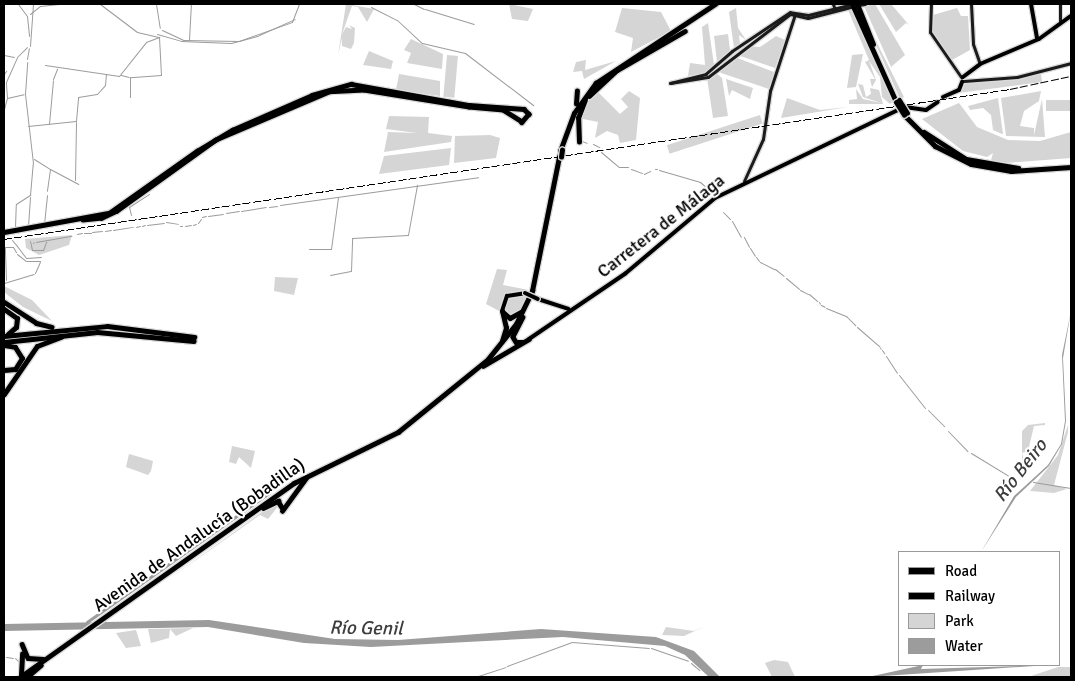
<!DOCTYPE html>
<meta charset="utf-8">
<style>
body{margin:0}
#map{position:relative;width:1075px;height:681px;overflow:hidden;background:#fff;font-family:Signika,sans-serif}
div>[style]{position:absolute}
.green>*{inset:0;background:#d5d5d5;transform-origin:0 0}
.water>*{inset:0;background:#9c9c9c}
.stream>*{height:1px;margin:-0.5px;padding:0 0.5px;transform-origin:0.5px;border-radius:0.5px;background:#9c9c9c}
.canal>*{height:2.5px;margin:-1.25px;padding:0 1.25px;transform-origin:1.25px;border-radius:1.25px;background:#9c9c9c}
.roads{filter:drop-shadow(1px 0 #dbdbdb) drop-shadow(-1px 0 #dbdbdb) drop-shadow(0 1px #dbdbdb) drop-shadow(0 -1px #dbdbdb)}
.secondary>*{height:3px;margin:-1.5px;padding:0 1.5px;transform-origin:1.5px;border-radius:1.5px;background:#1b1b1b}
.primary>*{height:4px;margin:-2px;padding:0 2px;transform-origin:2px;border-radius:2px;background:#000}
.trunk>*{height:4.5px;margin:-2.25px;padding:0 2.25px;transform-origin:2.25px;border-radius:2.25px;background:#000}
.motorway>*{height:5px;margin:-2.5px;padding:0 2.5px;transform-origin:2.5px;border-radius:2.5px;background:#000}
.rail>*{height:1px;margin-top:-0.5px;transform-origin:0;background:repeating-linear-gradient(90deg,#000 0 8px,transparent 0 10.5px)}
.bridges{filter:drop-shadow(1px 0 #dbdbdb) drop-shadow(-1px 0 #dbdbdb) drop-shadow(0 1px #dbdbdb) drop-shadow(0 -1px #dbdbdb)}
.primary-bridge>*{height:4px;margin:-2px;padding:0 2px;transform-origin:2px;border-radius:2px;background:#000}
.trunk-bridge>*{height:4.5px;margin:-2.25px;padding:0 2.25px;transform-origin:2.25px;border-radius:2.25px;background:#000}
.motorway-bridge>*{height:5px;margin:-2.5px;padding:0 2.5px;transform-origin:2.5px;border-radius:2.5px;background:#000}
span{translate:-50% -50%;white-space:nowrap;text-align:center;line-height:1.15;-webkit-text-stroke:4px #fff;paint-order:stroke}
.street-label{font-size:18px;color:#000}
.water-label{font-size:19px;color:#3d3d3d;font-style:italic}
.frame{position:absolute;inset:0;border:5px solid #000;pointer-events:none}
.legend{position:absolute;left:898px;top:551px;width:162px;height:115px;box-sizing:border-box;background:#fff;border:1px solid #999;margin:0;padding:6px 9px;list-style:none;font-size:15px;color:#000}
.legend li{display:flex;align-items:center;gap:10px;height:25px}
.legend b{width:25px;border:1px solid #999}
</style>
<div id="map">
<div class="green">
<i style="clip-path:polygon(346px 4px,374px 9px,367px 22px,358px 7px,352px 6px,342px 34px,346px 27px,352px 29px,349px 25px,355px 28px,354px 43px,351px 49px,342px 46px,342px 38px,338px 55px)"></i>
<i style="clip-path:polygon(509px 4px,533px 9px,528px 21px,512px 19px)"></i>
<i style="clip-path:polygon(875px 4px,905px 55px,891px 67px,864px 6px)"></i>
<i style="clip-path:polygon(879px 4px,891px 4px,909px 25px,906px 23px,896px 32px)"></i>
<i style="clip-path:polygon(859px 7px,904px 97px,900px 99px,889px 74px)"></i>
<i style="clip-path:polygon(622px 8px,661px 12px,671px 31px,631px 52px,633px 38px,615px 32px)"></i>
<i style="clip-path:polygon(736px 8px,738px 28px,746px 40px,739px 35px,740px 44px,734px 48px,729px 12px)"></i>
<i style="clip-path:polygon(957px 8px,961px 16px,968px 16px,970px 50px,952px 60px,932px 31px,933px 15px)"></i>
<i style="clip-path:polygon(851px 9px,893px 101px,890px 104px,882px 97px,880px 77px,869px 61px,876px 80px,872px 87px,870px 79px,875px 79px,865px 62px,869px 60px,848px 10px)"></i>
<i style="clip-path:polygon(708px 23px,714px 65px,705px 73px,688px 76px,690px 63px,705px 65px,702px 27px)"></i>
<i style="clip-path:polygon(728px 34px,730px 50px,717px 62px,714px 36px)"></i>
<i style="clip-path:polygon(776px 36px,785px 40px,775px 68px,735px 54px,747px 46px,760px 47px)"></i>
<i style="clip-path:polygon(411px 39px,443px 54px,442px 69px,407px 63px,411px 53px,404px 50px)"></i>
<i style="clip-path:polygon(369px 51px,393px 61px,391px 69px,363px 65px)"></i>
<i style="clip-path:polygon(863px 54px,856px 87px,847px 88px,852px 55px)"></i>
<i style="left:447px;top:55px;width:11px;height:42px;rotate:5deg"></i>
<i style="clip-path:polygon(732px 56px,774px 72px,769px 89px,721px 73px,718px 69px)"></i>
<i style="clip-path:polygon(586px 60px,585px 70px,616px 61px,584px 79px,582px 71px,573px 72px,576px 62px)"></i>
<i style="clip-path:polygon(715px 72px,722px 78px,728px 116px,713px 118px,707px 78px)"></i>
<i style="clip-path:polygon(1041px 73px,1042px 82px,958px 93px,965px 84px)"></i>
<i style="clip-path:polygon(399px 74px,440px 81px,440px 96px,396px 90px)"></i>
<i style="clip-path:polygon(726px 79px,753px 88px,750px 99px,732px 90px,729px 96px)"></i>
<i style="clip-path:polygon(858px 84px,863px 85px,866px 97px,871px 94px,870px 88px,879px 90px,883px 104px,849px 104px,849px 100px,857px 99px,856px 89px,863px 99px,881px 103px,863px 97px)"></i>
<i style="clip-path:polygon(596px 90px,620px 114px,628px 107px,621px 99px,629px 91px,640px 98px,636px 140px,620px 143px,618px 135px,607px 131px,595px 138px,598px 122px,583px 119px,579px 140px,580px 113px)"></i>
<i style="clip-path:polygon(1041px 91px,1039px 101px,1024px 111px,1020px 126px,1034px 128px,1034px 135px,1042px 99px,1045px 137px,1006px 136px,1001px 98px)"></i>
<i style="clip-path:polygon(787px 98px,820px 110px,848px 107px,781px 118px)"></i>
<i style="clip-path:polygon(998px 98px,1003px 134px,1002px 134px,993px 130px,991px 115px,983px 108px,970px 110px,968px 106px)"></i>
<i style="left:1071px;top:100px;width:11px;height:25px;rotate:90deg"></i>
<i style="clip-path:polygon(959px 103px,977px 127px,1008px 140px,1040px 141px,1071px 132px,1071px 158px,1005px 163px,991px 160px,993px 153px,987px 157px,963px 151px,922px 119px)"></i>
<i style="left:760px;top:115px;width:9px;height:98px;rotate:72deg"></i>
<i style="clip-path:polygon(389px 116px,429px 117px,428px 133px,452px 136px,451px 142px,384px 152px,388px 132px,417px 133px,386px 129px)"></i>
<i style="clip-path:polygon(490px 135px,500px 138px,496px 158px,454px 163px,455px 136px)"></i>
<i style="clip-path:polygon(451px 148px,449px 165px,379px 174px,384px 156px)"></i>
<i style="clip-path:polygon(72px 235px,69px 245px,39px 255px,26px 248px,25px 239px)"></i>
<i style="clip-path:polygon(497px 269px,507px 270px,503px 285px,529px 290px,514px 292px,503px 299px,504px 324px,499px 311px,486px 304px)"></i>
<i style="clip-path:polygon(275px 277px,298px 278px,294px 295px,274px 291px)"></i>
<i style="clip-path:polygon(4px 286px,32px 300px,52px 321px,23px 307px,4px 292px)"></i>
<i style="clip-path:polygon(522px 294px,528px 296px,521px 311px,510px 317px,503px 307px,510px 295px)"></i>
<i style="clip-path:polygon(1045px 423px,1045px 425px,1034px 426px,1028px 451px,1022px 453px,1026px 468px,1022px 478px,1022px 431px,1028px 425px)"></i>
<i style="clip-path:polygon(1068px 425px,1068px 432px,1054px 485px,1067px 489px,1054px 493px,1030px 491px,1058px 455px)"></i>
<i style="clip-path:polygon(232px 446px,255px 451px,251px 468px,239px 457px,236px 464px,229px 462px)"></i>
<i style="clip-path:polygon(129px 454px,153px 461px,151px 471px,148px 475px,126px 467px)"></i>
<i style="clip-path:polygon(273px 504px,280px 504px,268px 519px,260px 515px,162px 584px)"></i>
<i style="clip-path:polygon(706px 626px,684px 636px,662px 635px,666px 627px,694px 631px)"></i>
<i style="clip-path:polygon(193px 628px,176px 636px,170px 629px,169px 638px,151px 643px,148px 629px)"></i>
<i style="clip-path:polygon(136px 630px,141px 646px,126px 648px,116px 633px)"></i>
<i style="clip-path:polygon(774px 660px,788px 662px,795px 677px,772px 677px,765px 663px)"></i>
<i style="clip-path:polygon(1058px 667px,1071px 667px,1071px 677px,1028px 677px)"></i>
</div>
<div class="water">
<i style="clip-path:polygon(1071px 311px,1063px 358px,1066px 421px,1062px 444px,1049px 466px,1016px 497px,981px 552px,1014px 496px,1048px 465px,1061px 444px,1065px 421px,1062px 355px)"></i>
<i style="clip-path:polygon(209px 620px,335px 639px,398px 640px,541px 629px,656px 637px,694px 651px,720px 677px,709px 677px,685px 655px,665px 646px,563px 637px,371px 647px,304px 643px,208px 627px,4px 631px,4px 624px)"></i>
<i style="clip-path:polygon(923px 665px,921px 669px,1049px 665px,868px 677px)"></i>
</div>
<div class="stream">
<i style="left:18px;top:4px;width:15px;rotate:53deg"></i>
<i style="left:27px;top:16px;width:20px;rotate:84deg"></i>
<i style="left:100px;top:4px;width:46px;rotate:37.1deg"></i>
<i style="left:137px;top:32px;width:23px;rotate:13deg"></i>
<i style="left:159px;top:37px;width:38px;rotate:87deg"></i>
<i style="left:161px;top:75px;width:31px;rotate:176deg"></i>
<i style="left:130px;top:77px;width:20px;rotate:90deg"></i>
<i style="left:156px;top:4px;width:24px;rotate:81deg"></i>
<i style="left:414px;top:4px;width:11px;rotate:27deg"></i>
<i style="left:371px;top:7px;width:29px;rotate:27deg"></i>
<i style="left:397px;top:20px;width:34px;rotate:43deg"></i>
<i style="left:422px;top:43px;width:44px;rotate:13.1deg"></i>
<i style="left:465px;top:53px;width:86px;rotate:37.4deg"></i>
<i style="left:425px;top:9px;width:51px;rotate:17deg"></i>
<i style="left:30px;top:14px;width:13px;rotate:-39deg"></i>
<i style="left:40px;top:6px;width:19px;rotate:-6deg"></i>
<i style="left:162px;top:30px;width:23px;rotate:25deg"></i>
<i style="left:183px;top:40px;width:56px;rotate:1deg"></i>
<i style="left:239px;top:41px;width:56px;rotate:-19.7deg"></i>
<i style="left:292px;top:22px;width:19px;rotate:-69deg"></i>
<i style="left:157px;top:34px;width:25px;rotate:16deg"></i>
<i style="left:181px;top:41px;width:50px;rotate:2.3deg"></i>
<i style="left:231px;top:43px;width:28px;rotate:-15deg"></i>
<i style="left:259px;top:35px;width:39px;rotate:-24deg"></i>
<i style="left:189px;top:40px;width:36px;rotate:-87deg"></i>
<i style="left:30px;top:46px;width:42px;rotate:-85.9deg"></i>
<i style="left:4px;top:55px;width:10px;rotate:11deg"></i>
<i style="left:17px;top:57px;width:14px;rotate:-45deg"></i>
<i style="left:27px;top:59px;width:11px;rotate:-80deg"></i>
<i style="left:45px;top:65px;width:75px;rotate:8.5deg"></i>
<i style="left:119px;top:76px;width:43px;rotate:-51.5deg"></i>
<i style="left:146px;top:42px;width:14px;rotate:-21deg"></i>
<i style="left:4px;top:74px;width:4px;rotate:-56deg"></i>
<i style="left:121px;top:75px;width:8px;rotate:14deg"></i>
<i style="left:53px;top:79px;width:11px;rotate:-68deg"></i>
<i style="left:7px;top:98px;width:16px;rotate:-94deg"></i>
<i style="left:6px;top:82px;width:27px;rotate:-66deg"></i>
<i style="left:4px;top:109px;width:11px;rotate:-75deg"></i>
<i style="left:7px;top:98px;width:17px;rotate:-13deg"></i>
<i style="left:49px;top:124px;width:44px;rotate:-84.8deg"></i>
<i style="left:28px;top:126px;width:48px;rotate:-5.9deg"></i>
<i style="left:76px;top:121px;width:24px;rotate:-85deg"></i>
<i style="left:78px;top:97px;width:19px;rotate:-9deg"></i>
<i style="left:97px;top:94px;width:12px;rotate:-48deg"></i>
<i style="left:105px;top:85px;width:11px;rotate:-85deg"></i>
<i style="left:582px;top:141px;width:5px;rotate:22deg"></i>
<i style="left:593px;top:144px;width:7px;rotate:27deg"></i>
<i style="left:601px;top:152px;width:23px;rotate:40deg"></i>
<i style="left:619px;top:167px;width:9px"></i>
<i style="left:34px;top:159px;width:19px;rotate:32deg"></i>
<i style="left:50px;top:169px;width:22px;rotate:98deg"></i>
<i style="left:50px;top:169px;width:32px;rotate:28deg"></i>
<i style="left:631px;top:169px;width:12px;rotate:20deg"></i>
<i style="left:655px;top:169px;width:2px"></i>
<i style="left:659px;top:170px;width:43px;rotate:16.3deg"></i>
<i style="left:700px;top:182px;width:20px;rotate:41deg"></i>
<i style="left:644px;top:174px;width:7px;rotate:-27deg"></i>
<i style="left:75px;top:180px;width:58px;rotate:-89deg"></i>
<i style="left:280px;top:205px;width:200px;rotate:-8deg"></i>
<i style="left:269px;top:207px;width:8px;rotate:-7deg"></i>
<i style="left:241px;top:211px;width:25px;rotate:-9deg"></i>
<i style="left:723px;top:212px;width:10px;rotate:45deg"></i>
<i style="left:226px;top:213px;width:13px;rotate:-9deg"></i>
<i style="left:131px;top:215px;width:8px;rotate:-104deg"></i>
<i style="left:129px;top:207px;width:24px;rotate:-33deg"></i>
<i style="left:208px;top:216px;width:15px;rotate:-8deg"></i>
<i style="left:202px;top:217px;width:4px;rotate:-14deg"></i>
<i style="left:732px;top:221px;width:18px;rotate:61deg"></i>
<i style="left:166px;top:222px;width:12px;rotate:9deg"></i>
<i style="left:198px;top:223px;width:5px;rotate:-53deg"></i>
<i style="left:44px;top:224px;width:29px;rotate:-84deg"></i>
<i style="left:147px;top:225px;width:17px;rotate:-7deg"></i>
<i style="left:193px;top:225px;width:3px;rotate:-18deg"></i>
<i style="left:28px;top:226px;width:29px;rotate:-86deg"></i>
<i style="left:142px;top:226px;width:3px;rotate:-18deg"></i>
<i style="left:180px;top:226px;width:2px"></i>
<i style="left:185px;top:226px;width:6px;rotate:-9deg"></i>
<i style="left:15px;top:227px;width:23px;rotate:-88deg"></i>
<i style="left:16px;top:204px;width:17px;rotate:-33deg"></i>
<i style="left:30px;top:195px;width:32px;rotate:-85deg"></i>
<i style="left:33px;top:163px;width:69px;rotate:-96.6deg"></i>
<i style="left:25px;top:94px;width:32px;rotate:-86deg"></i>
<i style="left:136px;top:227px;width:4px;rotate:-14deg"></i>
<i style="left:113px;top:230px;width:20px;rotate:-9deg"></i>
<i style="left:105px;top:231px;width:6px;rotate:-9deg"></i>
<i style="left:92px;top:232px;width:10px;rotate:-6deg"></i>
<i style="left:84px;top:233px;width:7px"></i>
<i style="left:77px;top:234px;width:5px;rotate:-11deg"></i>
<i style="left:744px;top:237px;width:11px;rotate:63deg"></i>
<i style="left:12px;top:240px;width:8px;rotate:50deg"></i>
<i style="left:30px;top:241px;width:9px;rotate:77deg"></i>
<i style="left:32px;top:250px;width:11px"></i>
<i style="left:36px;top:242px;width:36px;rotate:-10deg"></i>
<i style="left:33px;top:243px;width:1px;rotate:-45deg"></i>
<i style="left:17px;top:246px;width:15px;rotate:53deg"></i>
<i style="left:26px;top:258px;width:15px;rotate:-4deg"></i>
<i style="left:750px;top:248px;width:9px;rotate:58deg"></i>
<i style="left:309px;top:249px;width:22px"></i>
<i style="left:331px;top:249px;width:52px;rotate:-82.3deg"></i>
<i style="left:43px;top:250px;width:9px;rotate:-69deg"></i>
<i style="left:17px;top:254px;width:11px;rotate:38deg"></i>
<i style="left:26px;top:261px;width:14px"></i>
<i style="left:756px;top:257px;width:5px;rotate:53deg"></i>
<i style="left:760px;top:262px;width:16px;rotate:27deg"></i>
<i style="left:775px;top:269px;width:11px;rotate:38deg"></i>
<i style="left:35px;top:273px;width:12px;rotate:-66deg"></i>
<i style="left:330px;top:275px;width:21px;rotate:-11deg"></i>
<i style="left:351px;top:271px;width:33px;rotate:-88deg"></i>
<i style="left:352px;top:238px;width:56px;rotate:-3.1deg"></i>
<i style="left:408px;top:235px;width:51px;rotate:-79.8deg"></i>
<i style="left:786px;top:278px;width:17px;rotate:40deg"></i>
<i style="left:6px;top:280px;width:33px;rotate:-92deg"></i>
<i style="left:5px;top:247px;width:8px"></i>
<i style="left:13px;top:247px;width:6px;rotate:59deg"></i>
<i style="left:4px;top:283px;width:31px;rotate:-17deg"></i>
<i style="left:800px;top:290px;width:9px;rotate:27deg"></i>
<i style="left:809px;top:294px;width:11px;rotate:41deg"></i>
<i style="left:819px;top:302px;width:2px;rotate:63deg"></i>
<i style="left:821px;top:305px;width:4px;rotate:27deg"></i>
<i style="left:826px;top:308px;width:22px;rotate:22deg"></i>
<i style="left:846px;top:316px;width:13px;rotate:45deg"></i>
<i style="left:857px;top:327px;width:30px;rotate:41deg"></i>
<i style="left:880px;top:348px;width:1px;rotate:45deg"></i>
<i style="left:882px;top:350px;width:4px;rotate:56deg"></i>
<i style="left:886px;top:356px;width:20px;rotate:57deg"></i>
<i style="left:899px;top:375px;width:42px;rotate:51.8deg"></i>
<i style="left:928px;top:410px;width:23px;rotate:45deg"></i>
<i style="left:948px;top:431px;width:28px;rotate:46deg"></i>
<i style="left:971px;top:453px;width:54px;rotate:31.3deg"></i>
<i style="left:1033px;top:482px;width:38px;rotate:9deg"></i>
<i style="left:651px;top:648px;width:39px;rotate:19deg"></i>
<i style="left:6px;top:657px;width:7px;rotate:8deg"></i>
<i style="left:15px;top:658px;width:7px;rotate:45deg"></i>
<i style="left:691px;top:663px;width:11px;rotate:41deg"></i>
<i style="left:507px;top:666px;width:69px;rotate:-20.3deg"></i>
<i style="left:572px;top:642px;width:77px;rotate:4.5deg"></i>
<i style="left:475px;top:677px;width:32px;rotate:-18deg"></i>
</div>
<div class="canal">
<i style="left:87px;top:622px;width:223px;rotate:-35.3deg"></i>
</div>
<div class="roads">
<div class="secondary">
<i style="left:833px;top:4px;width:6px;rotate:72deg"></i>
<i style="left:931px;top:4px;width:28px;rotate:92deg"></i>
<i style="left:930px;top:32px;width:55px;rotate:55.4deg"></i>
<i style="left:971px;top:4px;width:40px;rotate:87.1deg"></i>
<i style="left:973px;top:44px;width:21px;rotate:71deg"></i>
<i style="left:1060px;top:4px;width:17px;rotate:90deg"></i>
<i style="left:849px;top:5px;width:42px;rotate:166.3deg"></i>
<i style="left:808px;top:15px;width:18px;rotate:-171deg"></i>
<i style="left:790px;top:12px;width:70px;rotate:146.1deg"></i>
<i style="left:732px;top:51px;width:35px;rotate:139deg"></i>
<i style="left:706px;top:74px;width:37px;rotate:166deg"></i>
<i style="left:670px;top:83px;width:38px;rotate:-9deg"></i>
<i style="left:708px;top:77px;width:103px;rotate:-37.5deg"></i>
<i style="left:790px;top:14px;width:18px;rotate:13deg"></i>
<i style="left:808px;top:18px;width:44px;rotate:-14.3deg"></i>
<i style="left:859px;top:5px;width:6px;rotate:-9deg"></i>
<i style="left:964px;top:81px;width:53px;rotate:-4.3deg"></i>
<i style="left:1017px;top:77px;width:56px;rotate:-14.5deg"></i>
<i style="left:744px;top:181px;width:46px;rotate:-65.7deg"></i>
<i style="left:763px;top:139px;width:49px;rotate:-81.7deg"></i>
<i style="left:770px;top:91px;width:81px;rotate:-72deg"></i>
</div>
<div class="primary">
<i style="left:1031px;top:4px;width:35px;rotate:80deg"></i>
<i style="left:963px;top:77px;width:21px;rotate:-37deg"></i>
<i style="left:980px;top:64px;width:64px;rotate:-23deg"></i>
<i style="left:1039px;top:39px;width:39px;rotate:-36deg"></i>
<i style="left:943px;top:97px;width:17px;rotate:-24deg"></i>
<i style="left:959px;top:90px;width:9px;rotate:-69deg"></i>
<i style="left:905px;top:107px;width:21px;rotate:8deg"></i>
<i style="left:926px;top:110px;width:14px;rotate:-34deg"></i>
<i style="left:538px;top:299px;width:32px;rotate:18deg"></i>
<i style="left:502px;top:311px;width:16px;rotate:-72deg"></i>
<i style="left:507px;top:296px;width:18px;rotate:-9deg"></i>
<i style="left:529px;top:339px;width:117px;rotate:-34.2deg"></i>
<i style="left:626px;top:273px;width:116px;rotate:-40.1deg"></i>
<i style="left:715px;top:198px;width:203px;rotate:-25.7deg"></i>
</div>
<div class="trunk">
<i style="left:589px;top:96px;width:38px;rotate:-43deg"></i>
<i style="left:617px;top:70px;width:78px;rotate:-29.8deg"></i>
<i style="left:576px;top:104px;width:13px;rotate:-86deg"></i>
<i style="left:579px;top:142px;width:24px;rotate:-92deg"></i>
<i style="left:578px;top:118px;width:19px;rotate:-69deg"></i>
<i style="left:560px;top:151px;width:40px;rotate:-69.8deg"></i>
<i style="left:574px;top:113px;width:37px;rotate:-54deg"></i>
<i style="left:596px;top:83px;width:143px;rotate:-33.6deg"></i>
<i style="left:4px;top:232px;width:107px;rotate:-10.3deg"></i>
<i style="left:109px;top:213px;width:108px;rotate:-35.2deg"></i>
<i style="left:197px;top:151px;width:41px;rotate:-31deg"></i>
<i style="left:232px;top:130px;width:87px;rotate:-23.6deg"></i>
<i style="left:312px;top:95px;width:41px;rotate:-15.8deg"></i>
<i style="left:351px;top:84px;width:120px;rotate:10.1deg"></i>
<i style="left:469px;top:105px;width:55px;rotate:4.2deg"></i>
<i style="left:524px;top:109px;width:7px;rotate:45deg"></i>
<i style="left:529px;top:114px;width:11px;rotate:131deg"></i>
<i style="left:522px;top:122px;width:22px;rotate:-148deg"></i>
<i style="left:503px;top:110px;width:34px;rotate:-175deg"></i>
<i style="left:469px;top:107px;width:106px;rotate:-170.8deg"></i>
<i style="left:364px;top:90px;width:35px;rotate:177deg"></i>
<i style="left:329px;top:92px;width:123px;rotate:157deg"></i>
<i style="left:216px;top:140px;width:122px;rotate:144.4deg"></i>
<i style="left:117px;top:211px;width:17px;rotate:155deg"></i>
<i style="left:102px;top:218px;width:19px;rotate:174deg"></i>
<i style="left:503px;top:312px;width:9px;rotate:41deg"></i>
<i style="left:510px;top:318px;width:13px;rotate:-29deg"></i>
<i style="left:523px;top:317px;width:22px;rotate:117deg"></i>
<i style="left:513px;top:337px;width:6px;rotate:59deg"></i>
<i style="left:516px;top:342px;width:8px"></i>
<i style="left:502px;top:341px;width:14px;rotate:-73deg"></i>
<i style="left:506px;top:328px;width:17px;rotate:-103deg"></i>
<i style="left:483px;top:366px;width:53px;rotate:-30.4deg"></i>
<i style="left:263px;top:508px;width:17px;rotate:-25deg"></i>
<i style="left:278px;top:501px;width:9px;rotate:58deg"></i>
<i style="left:282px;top:511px;width:41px;rotate:-54deg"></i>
<i style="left:22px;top:644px;width:15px;rotate:67deg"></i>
<i style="left:28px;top:658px;width:15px;rotate:4deg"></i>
<i style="left:21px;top:675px;width:21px;rotate:-87deg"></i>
<i style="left:20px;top:677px;width:336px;rotate:-35.3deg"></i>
<i style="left:294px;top:483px;width:116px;rotate:-26.1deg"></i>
<i style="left:398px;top:432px;width:116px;rotate:-39deg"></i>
<i style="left:488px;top:359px;width:45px;rotate:-51.3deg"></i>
<i style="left:516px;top:324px;width:37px;rotate:-64deg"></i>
<i style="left:532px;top:291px;width:137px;rotate:-78.6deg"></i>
<i style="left:27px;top:677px;width:18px;rotate:-41deg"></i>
</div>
<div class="motorway">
<i style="left:852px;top:4px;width:107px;rotate:65.8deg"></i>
<i style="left:857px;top:4px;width:43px;rotate:68.2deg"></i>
<i style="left:904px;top:115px;width:44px;rotate:45deg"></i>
<i style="left:935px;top:146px;width:40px;rotate:26.6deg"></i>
<i style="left:971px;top:164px;width:41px;rotate:9.9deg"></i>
<i style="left:1011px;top:171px;width:60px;rotate:-3.8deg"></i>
<i style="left:924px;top:132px;width:50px;rotate:32.7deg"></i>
<i style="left:966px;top:159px;width:53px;rotate:9.8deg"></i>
<i style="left:4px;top:302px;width:38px;rotate:33deg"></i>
<i style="left:36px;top:323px;width:16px;rotate:14deg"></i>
<i style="left:4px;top:309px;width:16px;rotate:35deg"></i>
<i style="left:17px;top:318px;width:9px;rotate:96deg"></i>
<i style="left:16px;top:327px;width:11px;rotate:139deg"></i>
<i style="left:4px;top:336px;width:103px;rotate:-5.5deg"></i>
<i style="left:107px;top:326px;width:88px;rotate:7.2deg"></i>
<i style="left:4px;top:342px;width:94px;rotate:-6.1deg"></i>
<i style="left:97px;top:332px;width:97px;rotate:5.3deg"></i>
<i style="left:4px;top:345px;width:11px;rotate:10deg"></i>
<i style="left:15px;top:347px;width:13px;rotate:58deg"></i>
<i style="left:22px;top:358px;width:13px;rotate:122deg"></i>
<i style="left:15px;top:369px;width:11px;rotate:175deg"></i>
<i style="left:4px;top:394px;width:58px;rotate:-55.5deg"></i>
<i style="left:37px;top:346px;width:26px;rotate:-21deg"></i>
</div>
</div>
<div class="rail">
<i style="left:4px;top:239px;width:1017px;rotate:-8.48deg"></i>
<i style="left:1010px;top:89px;width:62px;rotate:-12deg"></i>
</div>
<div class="bridges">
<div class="primary-bridge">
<i style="left:525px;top:293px;width:14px;rotate:25deg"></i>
</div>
<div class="trunk-bridge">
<i style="left:561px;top:157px;width:7px;rotate:-82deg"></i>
</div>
<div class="motorway-bridge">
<i style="left:899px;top:100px;width:15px;rotate:58deg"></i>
<i style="left:896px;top:102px;width:15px;rotate:58deg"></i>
</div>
</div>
<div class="street-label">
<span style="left:661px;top:226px;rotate:-38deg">Carretera de Málaga</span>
<span style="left:199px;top:535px;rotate:-35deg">Avenida de Andalucía (Bobadilla)</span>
</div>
<div class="water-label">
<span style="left:1021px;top:471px;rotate:-52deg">Río Beiro</span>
<span style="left:366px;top:629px;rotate:1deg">Río Genil</span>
</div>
<div class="frame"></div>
<ul class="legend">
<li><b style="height:6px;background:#000"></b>Road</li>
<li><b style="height:6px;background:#000"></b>Railway</li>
<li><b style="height:14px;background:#d5d5d5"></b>Park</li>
<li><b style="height:14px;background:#9c9c9c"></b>Water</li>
</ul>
</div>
